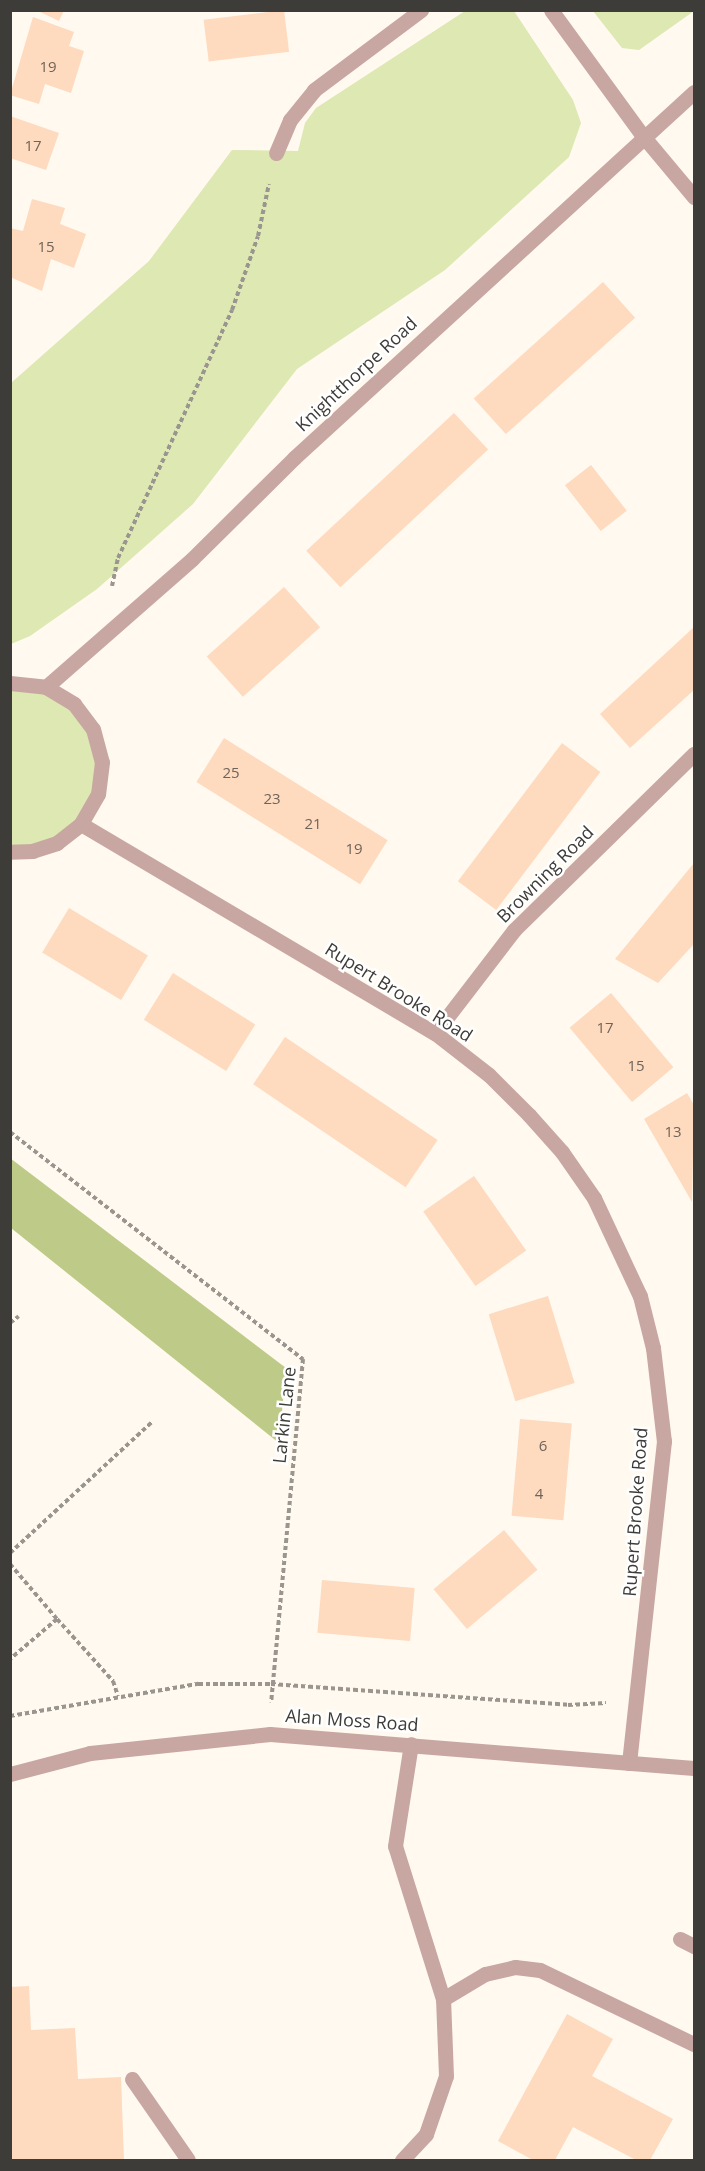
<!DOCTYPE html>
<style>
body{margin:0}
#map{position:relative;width:705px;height:2171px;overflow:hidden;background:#fff9ef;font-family:"Open Sans",sans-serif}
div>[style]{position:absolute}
.green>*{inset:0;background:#dde8b2}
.forest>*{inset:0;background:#becb88}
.building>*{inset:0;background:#fedabf;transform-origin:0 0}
.path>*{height:4px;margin-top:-2px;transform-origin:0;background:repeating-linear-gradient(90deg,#9a968f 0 4.5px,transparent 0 7.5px)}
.minor>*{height:15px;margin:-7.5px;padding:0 7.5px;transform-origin:7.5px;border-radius:7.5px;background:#c8a7a2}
span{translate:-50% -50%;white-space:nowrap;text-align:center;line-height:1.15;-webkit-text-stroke:5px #fff;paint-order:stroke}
.number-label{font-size:15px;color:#6e645a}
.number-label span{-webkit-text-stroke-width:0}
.street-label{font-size:18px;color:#3e3c38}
.frame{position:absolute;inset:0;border:12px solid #3e3c38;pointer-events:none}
</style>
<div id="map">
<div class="green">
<i style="clip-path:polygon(465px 11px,514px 11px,573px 100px,581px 123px,569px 157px,445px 270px,297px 369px,193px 504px,97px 589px,30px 636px,11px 644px,11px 383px,149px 261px,232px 150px,298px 151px,305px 123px,316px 108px)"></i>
<i style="clip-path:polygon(593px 11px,694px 10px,694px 11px,639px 50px,622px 48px)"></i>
<i style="clip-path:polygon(10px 683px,46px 687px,85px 716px,101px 778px,70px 834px,11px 852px)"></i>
</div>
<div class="forest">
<i style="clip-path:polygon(10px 1158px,286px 1368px,279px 1443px,11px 1228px)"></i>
</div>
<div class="building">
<i style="clip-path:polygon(36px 10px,64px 10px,59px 21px)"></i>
<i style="left:284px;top:10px;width:42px;height:81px;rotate:83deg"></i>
<i style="clip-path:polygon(33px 17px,74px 32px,69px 46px,84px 51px,71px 93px,45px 84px,39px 104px,10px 95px)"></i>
<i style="clip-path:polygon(10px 116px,59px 133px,46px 170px,10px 158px)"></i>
<i style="clip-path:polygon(32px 199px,65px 208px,60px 224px,86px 234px,74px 268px,51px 259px,42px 291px,10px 277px,10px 228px,23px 231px)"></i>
<i style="left:603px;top:282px;width:48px;height:174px;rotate:48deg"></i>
<i style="left:454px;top:413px;width:50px;height:202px;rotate:47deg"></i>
<i style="left:591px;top:465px;width:58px;height:33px;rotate:52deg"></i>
<i style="left:284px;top:587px;width:54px;height:104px;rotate:48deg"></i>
<i style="clip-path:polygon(694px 627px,694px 690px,630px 748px,600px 714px)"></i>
<i style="left:224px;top:738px;width:193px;height:52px;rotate:32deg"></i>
<i style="left:562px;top:743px;width:48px;height:173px;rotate:37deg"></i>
<i style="clip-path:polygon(694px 863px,694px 944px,658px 983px,615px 959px)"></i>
<i style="left:69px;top:908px;width:92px;height:52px;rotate:31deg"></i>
<i style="left:173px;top:973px;width:97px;height:55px;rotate:32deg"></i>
<i style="left:611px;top:993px;width:97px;height:54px;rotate:50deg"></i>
<i style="left:285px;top:1037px;width:184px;height:57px;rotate:34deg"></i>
<i style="clip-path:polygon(687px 1093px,694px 1105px,692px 1202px,644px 1119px)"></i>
<i style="left:474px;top:1176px;width:91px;height:62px;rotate:55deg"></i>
<i style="left:548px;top:1296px;width:91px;height:62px;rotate:73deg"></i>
<i style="left:520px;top:1419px;width:52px;height:97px;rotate:5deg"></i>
<i style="left:504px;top:1530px;width:52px;height:92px;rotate:50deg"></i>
<i style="left:322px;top:1580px;width:93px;height:53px;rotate:5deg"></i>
<i style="clip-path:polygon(29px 1986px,31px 2030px,75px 2028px,78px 2079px,121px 2077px,124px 2160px,10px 2160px,10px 1987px)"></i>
<i style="clip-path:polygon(567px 2014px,613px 2039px,592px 2076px,673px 2119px,650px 2160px,636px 2160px,573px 2127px,555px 2160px,533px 2160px,498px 2141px)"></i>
</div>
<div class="path">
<i style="left:112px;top:586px;width:29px;rotate:-78deg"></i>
<i style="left:118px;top:558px;width:273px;rotate:-65.3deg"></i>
<i style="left:232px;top:310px;width:78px;rotate:-70.6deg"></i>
<i style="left:258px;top:236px;width:53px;rotate:-78.1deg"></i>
<i style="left:10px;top:1132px;width:371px;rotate:37.8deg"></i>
<i style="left:303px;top:1359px;width:345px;rotate:95.3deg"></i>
<i style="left:10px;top:1323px;width:11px;rotate:-38deg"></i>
<i style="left:10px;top:1553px;width:193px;rotate:-42.7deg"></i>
<i style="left:10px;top:1564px;width:72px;rotate:49.5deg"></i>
<i style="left:57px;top:1619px;width:62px;rotate:139.6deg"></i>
<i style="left:57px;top:1619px;width:84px;rotate:47.9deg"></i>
<i style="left:113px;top:1681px;width:16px;rotate:72deg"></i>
<i style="left:10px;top:1716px;width:191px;rotate:-9.7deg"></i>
<i style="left:198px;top:1684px;width:73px"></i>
<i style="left:271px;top:1684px;width:298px;rotate:4deg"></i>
<i style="left:568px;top:1705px;width:38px;rotate:-3deg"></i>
</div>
<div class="minor">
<i style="left:551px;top:10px;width:156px;rotate:53.9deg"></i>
<i style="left:643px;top:136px;width:80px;rotate:50.1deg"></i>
<i style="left:276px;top:153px;width:36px;rotate:-67deg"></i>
<i style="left:290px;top:120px;width:38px;rotate:-51deg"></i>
<i style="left:314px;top:90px;width:134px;rotate:-36.8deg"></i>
<i style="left:10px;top:683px;width:36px;rotate:6deg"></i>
<i style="left:46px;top:687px;width:33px;rotate:31deg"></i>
<i style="left:74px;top:704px;width:31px;rotate:53deg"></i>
<i style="left:93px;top:729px;width:34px;rotate:75deg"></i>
<i style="left:102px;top:762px;width:32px;rotate:97deg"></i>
<i style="left:98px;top:794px;width:34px;rotate:120deg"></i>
<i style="left:81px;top:824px;width:31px;rotate:142deg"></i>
<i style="left:57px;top:843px;width:25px;rotate:162deg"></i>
<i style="left:33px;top:851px;width:23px;rotate:178deg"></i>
<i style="left:46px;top:687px;width:194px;rotate:-41.2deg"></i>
<i style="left:192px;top:559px;width:144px;rotate:-44.7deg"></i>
<i style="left:294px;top:458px;width:542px;rotate:-42.46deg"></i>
<i style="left:81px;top:824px;width:411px;rotate:30.6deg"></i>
<i style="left:435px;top:1033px;width:68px;rotate:37.9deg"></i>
<i style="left:489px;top:1075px;width:57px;rotate:45deg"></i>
<i style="left:529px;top:1115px;width:50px;rotate:48.3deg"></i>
<i style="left:562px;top:1152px;width:56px;rotate:55.2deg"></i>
<i style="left:594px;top:1198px;width:108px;rotate:64.9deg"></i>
<i style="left:640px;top:1296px;width:54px;rotate:76deg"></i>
<i style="left:653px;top:1348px;width:94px;rotate:83.3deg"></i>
<i style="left:664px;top:1441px;width:324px;rotate:96.2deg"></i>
<i style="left:435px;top:1033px;width:130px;rotate:-52.5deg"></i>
<i style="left:514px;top:930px;width:252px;rotate:-44.4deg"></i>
<i style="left:10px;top:1774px;width:83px;rotate:-14.7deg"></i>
<i style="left:90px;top:1753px;width:181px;rotate:-6deg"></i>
<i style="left:270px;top:1734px;width:425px;rotate:4.6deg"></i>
<i style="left:680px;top:1939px;width:16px;rotate:27deg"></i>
<i style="left:443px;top:1999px;width:49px;rotate:-30.8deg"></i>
<i style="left:485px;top:1974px;width:31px;rotate:-13deg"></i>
<i style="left:515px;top:1967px;width:25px;rotate:7deg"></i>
<i style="left:540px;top:1970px;width:171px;rotate:25.7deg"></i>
<i style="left:132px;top:2079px;width:98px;rotate:55.3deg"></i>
<i style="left:402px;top:2160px;width:35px;rotate:-47deg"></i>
<i style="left:426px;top:2134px;width:61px;rotate:-71deg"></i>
<i style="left:446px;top:2076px;width:77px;rotate:-92.2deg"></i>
<i style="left:443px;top:1999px;width:160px;rotate:-107.4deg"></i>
<i style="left:395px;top:1846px;width:103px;rotate:-81.1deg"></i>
</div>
<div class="number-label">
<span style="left:48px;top:67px">19</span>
<span style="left:33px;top:146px">17</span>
<span style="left:46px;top:247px">15</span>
<span style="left:231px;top:773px">25</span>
<span style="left:272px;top:799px">23</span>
<span style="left:313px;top:824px">21</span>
<span style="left:354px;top:849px">19</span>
<span style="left:605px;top:1028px">17</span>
<span style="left:636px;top:1066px">15</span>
<span style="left:673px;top:1132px">13</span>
<span style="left:543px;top:1446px">6</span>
<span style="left:539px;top:1494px">4</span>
</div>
<div class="street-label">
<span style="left:356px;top:374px;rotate:-43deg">Knightthorpe Road</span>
<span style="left:545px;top:874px;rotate:-45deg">Browning Road</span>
<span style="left:399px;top:992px;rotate:32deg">Rupert Brooke Road</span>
<span style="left:284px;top:1415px;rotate:-84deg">Larkin Lane</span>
<span style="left:635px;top:1512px;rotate:-86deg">Rupert Brooke Road</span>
<span style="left:352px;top:1720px;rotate:4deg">Alan Moss Road</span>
</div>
<div class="frame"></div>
</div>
